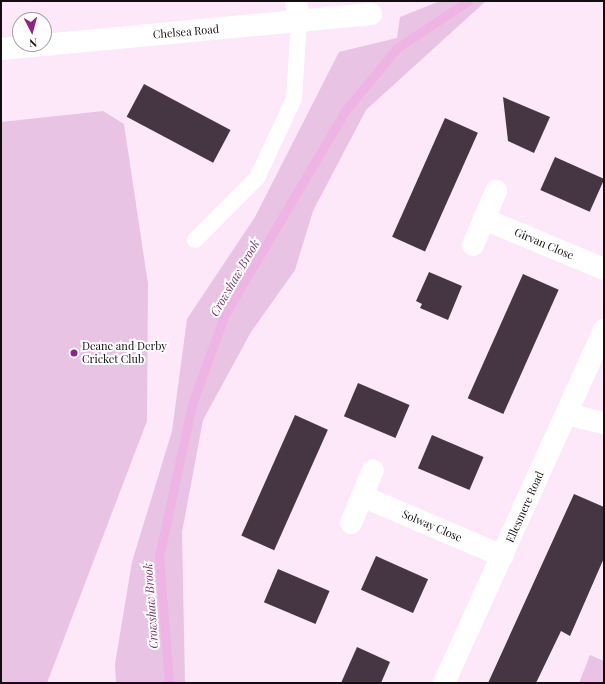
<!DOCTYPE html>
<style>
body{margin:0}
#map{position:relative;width:605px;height:684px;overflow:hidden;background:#fce8f9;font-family:"Playfair Display",serif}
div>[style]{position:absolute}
.green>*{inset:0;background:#e9c3e3}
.stream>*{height:9px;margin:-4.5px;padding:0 4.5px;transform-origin:4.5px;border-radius:4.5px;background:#edb4e4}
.building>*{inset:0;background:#463644;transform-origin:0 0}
.service>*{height:16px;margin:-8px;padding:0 8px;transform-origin:8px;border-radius:8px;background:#fff}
.minor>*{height:22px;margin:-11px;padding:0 11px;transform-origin:11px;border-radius:11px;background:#fff}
.dots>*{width:11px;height:11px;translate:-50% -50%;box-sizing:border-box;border:2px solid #fff;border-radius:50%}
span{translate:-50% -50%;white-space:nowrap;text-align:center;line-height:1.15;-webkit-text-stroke:4px #fff;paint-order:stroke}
.street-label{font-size:11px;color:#130d12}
.poi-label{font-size:11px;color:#130d12}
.left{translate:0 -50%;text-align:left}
.water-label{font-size:12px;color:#77356f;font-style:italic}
.frame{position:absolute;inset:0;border:2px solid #130d12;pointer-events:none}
.north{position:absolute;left:12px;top:12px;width:40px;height:40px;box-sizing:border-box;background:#fff;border:1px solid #a19ea0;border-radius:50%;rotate:174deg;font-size:11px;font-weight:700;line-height:16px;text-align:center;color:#130d12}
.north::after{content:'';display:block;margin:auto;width:14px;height:18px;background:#902386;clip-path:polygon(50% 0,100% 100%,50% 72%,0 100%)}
</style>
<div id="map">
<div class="green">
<i style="clip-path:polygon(440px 1px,486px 1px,366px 110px,313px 211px,295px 270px,251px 332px,203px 420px,182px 532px,185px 683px,116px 683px,115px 664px,132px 562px,172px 431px,187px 319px,255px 217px,339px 52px,397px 38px,400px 17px)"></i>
<i style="clip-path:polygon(103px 111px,124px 124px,148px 284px,147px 421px,47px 683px,1px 683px,1px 122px)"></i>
<i style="clip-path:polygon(590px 655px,604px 661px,604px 683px,579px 683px)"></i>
</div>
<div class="stream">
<i style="left:169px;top:683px;width:126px;rotate:-94.5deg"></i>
<i style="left:159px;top:557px;width:157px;rotate:-77.8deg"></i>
<i style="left:192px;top:404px;width:96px;rotate:-69.9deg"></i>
<i style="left:225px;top:314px;width:236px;rotate:-59.4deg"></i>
<i style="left:345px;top:111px;width:82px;rotate:-50.5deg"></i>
<i style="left:397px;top:48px;width:85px;rotate:-33.5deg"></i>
</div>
<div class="building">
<i style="left:144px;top:84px;width:98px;height:37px;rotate:28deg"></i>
<i style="clip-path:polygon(503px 97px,550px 117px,534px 153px,508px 141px)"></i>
<i style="left:445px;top:118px;width:36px;height:130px;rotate:24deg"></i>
<i style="left:555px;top:157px;width:54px;height:36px;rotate:24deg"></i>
<i style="clip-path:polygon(429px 272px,462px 286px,448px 320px,420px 308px,422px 304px,416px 301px)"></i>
<i style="left:523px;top:274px;width:39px;height:136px;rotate:24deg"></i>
<i style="left:358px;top:383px;width:56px;height:36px;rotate:23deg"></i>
<i style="left:295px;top:415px;width:36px;height:132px;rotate:24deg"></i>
<i style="left:432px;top:435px;width:56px;height:36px;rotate:23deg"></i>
<i style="clip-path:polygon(574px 494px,604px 507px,604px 558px,570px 636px,561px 631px,536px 683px,488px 683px)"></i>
<i style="left:376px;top:556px;width:57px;height:37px;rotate:24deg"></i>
<i style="left:278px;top:569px;width:56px;height:36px;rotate:23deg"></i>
<i style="clip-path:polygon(357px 647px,390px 662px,381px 683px,341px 683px)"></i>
</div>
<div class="service">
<i style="left:195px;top:240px;width:88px;rotate:-45deg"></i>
<i style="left:257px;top:178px;width:87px;rotate:-64.9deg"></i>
<i style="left:294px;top:99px;width:77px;rotate:-86.3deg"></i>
</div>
<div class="minor">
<i style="left:296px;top:1px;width:21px;rotate:82deg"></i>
<i style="left:1px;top:49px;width:372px;rotate:-5.4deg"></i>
<i style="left:484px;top:219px;width:130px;rotate:22.6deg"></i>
<i style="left:473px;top:245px;width:59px;rotate:-66.9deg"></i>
<i style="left:567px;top:414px;width:38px;rotate:14deg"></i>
<i style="left:362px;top:496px;width:153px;rotate:23.1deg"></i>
<i style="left:351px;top:523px;width:57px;rotate:-67.5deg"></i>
<i style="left:444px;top:683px;width:388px;rotate:-65.6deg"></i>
</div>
<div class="dots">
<i style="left:74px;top:353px;background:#902386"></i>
</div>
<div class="street-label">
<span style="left:186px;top:32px;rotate:-5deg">Chelsea Road</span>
<span style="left:544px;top:244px;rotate:23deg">Girvan Close</span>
<span style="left:525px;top:507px;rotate:-66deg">Ellesmere Road</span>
<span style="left:432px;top:526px;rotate:23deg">Solway Close</span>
</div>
<div class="poi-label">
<span class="left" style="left:82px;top:353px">Deane and Derby<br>Cricket Club</span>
</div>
<div class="water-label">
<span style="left:235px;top:278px;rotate:-60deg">Crowshaw Brook</span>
<span style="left:151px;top:606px;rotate:-94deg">Crowshaw Brook</span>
</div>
<div class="frame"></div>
<div class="north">N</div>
</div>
